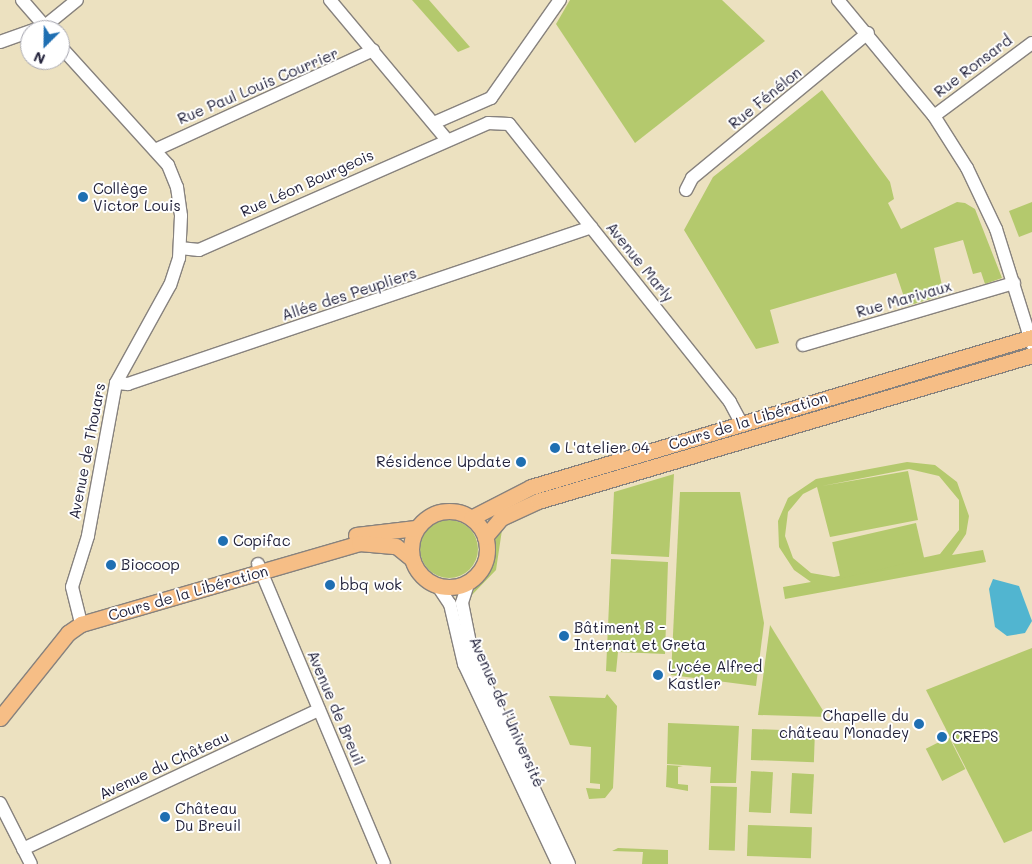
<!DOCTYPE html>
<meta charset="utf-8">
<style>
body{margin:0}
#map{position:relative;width:1032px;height:864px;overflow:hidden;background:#ece1c0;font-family:Mali,sans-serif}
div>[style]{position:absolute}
.green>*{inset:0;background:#b4c96d;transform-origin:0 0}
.round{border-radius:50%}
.water>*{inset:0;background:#51b5d0}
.roads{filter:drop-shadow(1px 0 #87827e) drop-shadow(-1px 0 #87827e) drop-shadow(0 1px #87827e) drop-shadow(0 -1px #87827e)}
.minor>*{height:12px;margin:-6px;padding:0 6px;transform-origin:6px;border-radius:6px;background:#fff}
.major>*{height:15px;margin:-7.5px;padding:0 7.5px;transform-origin:7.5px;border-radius:7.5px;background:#f6be86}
.major>.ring{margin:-7.5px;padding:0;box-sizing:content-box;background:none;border:15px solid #f6be86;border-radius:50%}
.dots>*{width:14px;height:14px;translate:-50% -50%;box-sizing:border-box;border:2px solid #fff;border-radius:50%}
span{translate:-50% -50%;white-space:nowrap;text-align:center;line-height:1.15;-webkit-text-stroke:4px #fff;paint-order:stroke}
.street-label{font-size:15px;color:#22223b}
.poi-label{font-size:15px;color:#22223b}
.left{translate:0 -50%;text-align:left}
.right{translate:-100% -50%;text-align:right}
.north{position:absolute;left:20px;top:20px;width:50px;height:50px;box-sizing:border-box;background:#fff;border:1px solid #a7a7b1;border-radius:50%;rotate:203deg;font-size:14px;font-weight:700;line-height:20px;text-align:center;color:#22223b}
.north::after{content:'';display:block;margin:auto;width:18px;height:22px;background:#1f6fb2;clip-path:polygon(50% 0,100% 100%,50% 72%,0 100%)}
</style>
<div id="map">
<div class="green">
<i style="clip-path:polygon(412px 0,429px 0,470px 47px,458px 52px)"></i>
<i style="clip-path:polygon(570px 0,722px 0,765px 41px,635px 143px,556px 24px)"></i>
<i style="clip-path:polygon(822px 90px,890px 182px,894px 199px,888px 203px,901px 229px,957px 202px,965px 203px,975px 209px,1002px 278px,985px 284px,981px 272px,973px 274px,963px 240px,934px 248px,944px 295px,907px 306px,896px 273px,770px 310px,779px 343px,756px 349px,684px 230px,713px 177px)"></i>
<i style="clip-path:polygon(1032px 202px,1032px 232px,1019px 237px,1009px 211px)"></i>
<i style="clip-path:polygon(evenodd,907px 462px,935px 465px,957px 482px,969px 516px,966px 534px,952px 555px,983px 550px,986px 562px,785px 599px,783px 587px,811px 582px,794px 570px,779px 547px,778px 521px,788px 498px,816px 479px,907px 462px,909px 469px,939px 476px,959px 500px,959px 530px,940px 554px,834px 577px,811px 573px,793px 558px,785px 536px,788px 512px,803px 494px,817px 487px,830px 537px,918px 520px,908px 471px,822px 486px,909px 469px)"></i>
<i style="clip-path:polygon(674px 474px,669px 557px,611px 554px,614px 492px)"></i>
<i style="clip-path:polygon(680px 492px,740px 492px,764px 623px,756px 686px,671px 675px)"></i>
<i class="round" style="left:420px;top:520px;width:58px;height:58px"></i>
<i style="left:916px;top:523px;width:37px;height:86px;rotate:77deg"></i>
<i style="clip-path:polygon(497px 529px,502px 530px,496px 570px,470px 597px,492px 558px)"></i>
<i style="clip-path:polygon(611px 559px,668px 562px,665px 654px,618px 652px,616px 672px,606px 671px)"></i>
<i style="clip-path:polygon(770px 625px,827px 717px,758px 715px)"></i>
<i style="clip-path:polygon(1032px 648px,1032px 831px,1004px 843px,926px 690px)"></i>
<i style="clip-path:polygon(607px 694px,617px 706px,613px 788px,605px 798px,589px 799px,586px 788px,600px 789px,600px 784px,590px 783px,591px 747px,570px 745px,549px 696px,605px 698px)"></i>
<i style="clip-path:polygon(668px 723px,739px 726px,736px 783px,710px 783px,711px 767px,667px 764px)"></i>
<i style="left:752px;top:729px;width:63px;height:31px;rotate:2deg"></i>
<i style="left:949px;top:737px;width:36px;height:26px;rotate:63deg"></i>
<i style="clip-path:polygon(667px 765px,683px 766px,678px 767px,678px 784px,688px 785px,688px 791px,666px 787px)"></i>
<i style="left:751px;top:771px;width:22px;height:41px;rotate:3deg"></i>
<i style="left:792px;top:773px;width:22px;height:40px;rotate:3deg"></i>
<i style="left:711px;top:786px;width:26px;height:64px;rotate:2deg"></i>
<i style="left:748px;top:825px;width:64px;height:31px;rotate:2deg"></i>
<i style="clip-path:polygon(618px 848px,668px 850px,668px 864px,642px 864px,643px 852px,612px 851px)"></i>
</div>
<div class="water">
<i style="clip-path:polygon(993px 579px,1019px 586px,1032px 621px,1025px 633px,1007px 636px,995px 627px,989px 589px)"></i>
</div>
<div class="roads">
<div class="minor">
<i style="left:22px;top:0;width:40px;rotate:49deg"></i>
<i style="left:330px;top:0;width:182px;rotate:50.1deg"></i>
<i style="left:838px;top:0;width:151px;rotate:50.4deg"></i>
<i style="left:934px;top:116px;width:62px;rotate:57.6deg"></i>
<i style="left:967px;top:168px;width:68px;rotate:64.6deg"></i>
<i style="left:996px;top:229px;width:121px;rotate:72.6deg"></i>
<i style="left:0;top:42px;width:48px;rotate:-19.6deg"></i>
<i style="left:45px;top:26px;width:41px;rotate:-39.1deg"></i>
<i style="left:60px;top:46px;width:161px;rotate:47.8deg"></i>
<i style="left:168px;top:165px;width:24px;rotate:68deg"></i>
<i style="left:177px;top:187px;width:29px;rotate:82deg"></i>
<i style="left:181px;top:216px;width:42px;rotate:92.7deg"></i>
<i style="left:179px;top:258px;width:28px;rotate:108deg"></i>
<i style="left:170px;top:285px;width:112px;rotate:118.9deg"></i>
<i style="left:116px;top:383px;width:156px;rotate:100.4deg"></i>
<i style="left:88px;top:536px;width:53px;rotate:107.4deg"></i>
<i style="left:72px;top:587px;width:38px;rotate:76deg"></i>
<i style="left:934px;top:116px;width:122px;rotate:-36.7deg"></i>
<i style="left:436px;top:122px;width:60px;rotate:-23.6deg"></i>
<i style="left:491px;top:98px;width:120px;rotate:-54.9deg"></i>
<i style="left:155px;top:150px;width:240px;rotate:-24.6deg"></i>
<i style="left:686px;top:190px;width:13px;rotate:-63deg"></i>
<i style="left:692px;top:178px;width:228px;rotate:-39.5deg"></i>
<i style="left:180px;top:248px;width:19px;rotate:6deg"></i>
<i style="left:199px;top:250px;width:316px;rotate:-23.7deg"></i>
<i style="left:488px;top:123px;width:21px;rotate:3deg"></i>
<i style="left:509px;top:124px;width:355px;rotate:51.5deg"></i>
<i style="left:730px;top:402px;width:24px;rotate:62deg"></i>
<i style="left:803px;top:345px;width:220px;rotate:-16.4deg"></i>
<i style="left:116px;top:383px;width:12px;rotate:5deg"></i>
<i style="left:128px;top:384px;width:489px;rotate:-18.7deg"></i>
<i style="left:258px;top:564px;width:325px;rotate:67.2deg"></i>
<i style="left:469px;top:581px;width:23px;rotate:108deg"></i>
<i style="left:462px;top:603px;width:56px;rotate:78.7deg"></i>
<i style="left:473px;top:658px;width:227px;rotate:65deg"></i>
<i style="left:437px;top:585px;width:23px;rotate:56deg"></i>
<i style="left:450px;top:604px;width:62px;rotate:76.9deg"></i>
<i style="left:464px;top:664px;width:221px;rotate:64.8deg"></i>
<i style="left:0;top:803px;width:68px;rotate:63.1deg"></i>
<i style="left:23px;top:849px;width:327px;rotate:-25.2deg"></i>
</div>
<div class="major">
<i class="ring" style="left:411px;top:511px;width:61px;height:61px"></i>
<i style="left:471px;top:518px;width:68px;rotate:-27.3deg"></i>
<i style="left:531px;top:487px;width:523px;rotate:-16.67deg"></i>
<i style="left:356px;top:535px;width:60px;rotate:-6.7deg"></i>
<i style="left:485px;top:537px;width:25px;rotate:-50deg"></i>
<i style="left:501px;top:518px;width:41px;rotate:-24.7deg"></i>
<i style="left:538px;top:501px;width:515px;rotate:-16.46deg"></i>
<i style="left:0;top:718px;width:109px;rotate:-51.3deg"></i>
<i style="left:68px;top:633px;width:16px;rotate:-35deg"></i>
<i style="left:81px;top:624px;width:290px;rotate:-16.2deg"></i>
<i style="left:359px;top:543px;width:37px;rotate:5deg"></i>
<i style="left:396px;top:546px;width:21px;rotate:39deg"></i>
</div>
</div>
<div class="dots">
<i style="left:83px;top:197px;background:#1f6fb2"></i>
<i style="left:555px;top:448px;background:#1f6fb2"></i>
<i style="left:521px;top:462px;background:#1f6fb2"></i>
<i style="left:223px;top:541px;background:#1f6fb2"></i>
<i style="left:111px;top:565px;background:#1f6fb2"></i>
<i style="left:330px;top:585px;background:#1f6fb2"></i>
<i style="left:564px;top:636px;background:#1f6fb2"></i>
<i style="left:658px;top:675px;background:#1f6fb2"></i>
<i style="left:919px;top:724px;background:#1f6fb2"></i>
<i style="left:942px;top:737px;background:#1f6fb2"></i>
<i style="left:165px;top:817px;background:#1f6fb2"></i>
</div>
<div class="street-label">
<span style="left:973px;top:66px;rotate:-37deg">Rue Ronsard</span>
<span style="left:258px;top:86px;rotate:-23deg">Rue Paul Louis Courrier</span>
<span style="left:765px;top:98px;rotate:-39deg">Rue Fénélon</span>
<span style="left:307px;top:183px;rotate:-24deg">Rue Léon Bourgeois</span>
<span style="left:640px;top:262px;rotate:51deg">Avenue Marly</span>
<span style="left:349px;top:294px;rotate:-18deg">Allée des Peupliers</span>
<span style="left:904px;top:299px;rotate:-16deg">Rue Marivaux</span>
<span style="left:748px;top:421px;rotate:-17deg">Cours de la Libération</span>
<span style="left:87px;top:451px;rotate:-79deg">Avenue de Thouars</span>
<span style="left:188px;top:593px;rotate:-16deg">Cours de la Libération</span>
<span style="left:336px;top:708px;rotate:67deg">Avenue de Breuil</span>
<span style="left:507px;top:712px;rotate:66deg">Avenue de l'Université</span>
<span style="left:164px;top:765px;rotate:-25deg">Avenue du Château</span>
</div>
<div class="poi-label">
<span class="left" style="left:93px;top:197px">Collège<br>Victor Louis</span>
<span class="left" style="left:565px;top:448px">L'atelier 04</span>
<span class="right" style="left:511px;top:462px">Résidence Update</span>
<span class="left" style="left:233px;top:541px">Copifac</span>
<span class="left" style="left:121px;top:565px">Biocoop</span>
<span class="left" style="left:340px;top:585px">bbq wok</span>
<span class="left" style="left:574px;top:636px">Bâtiment B -<br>Internat et Greta</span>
<span class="left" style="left:668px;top:675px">Lycée Alfred<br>Kastler</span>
<span class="right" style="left:909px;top:724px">Chapelle du<br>château Monadey</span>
<span class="left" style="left:952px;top:737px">CREPS</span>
<span class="left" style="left:175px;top:817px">Château<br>Du Breuil</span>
</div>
<div class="north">N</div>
</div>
